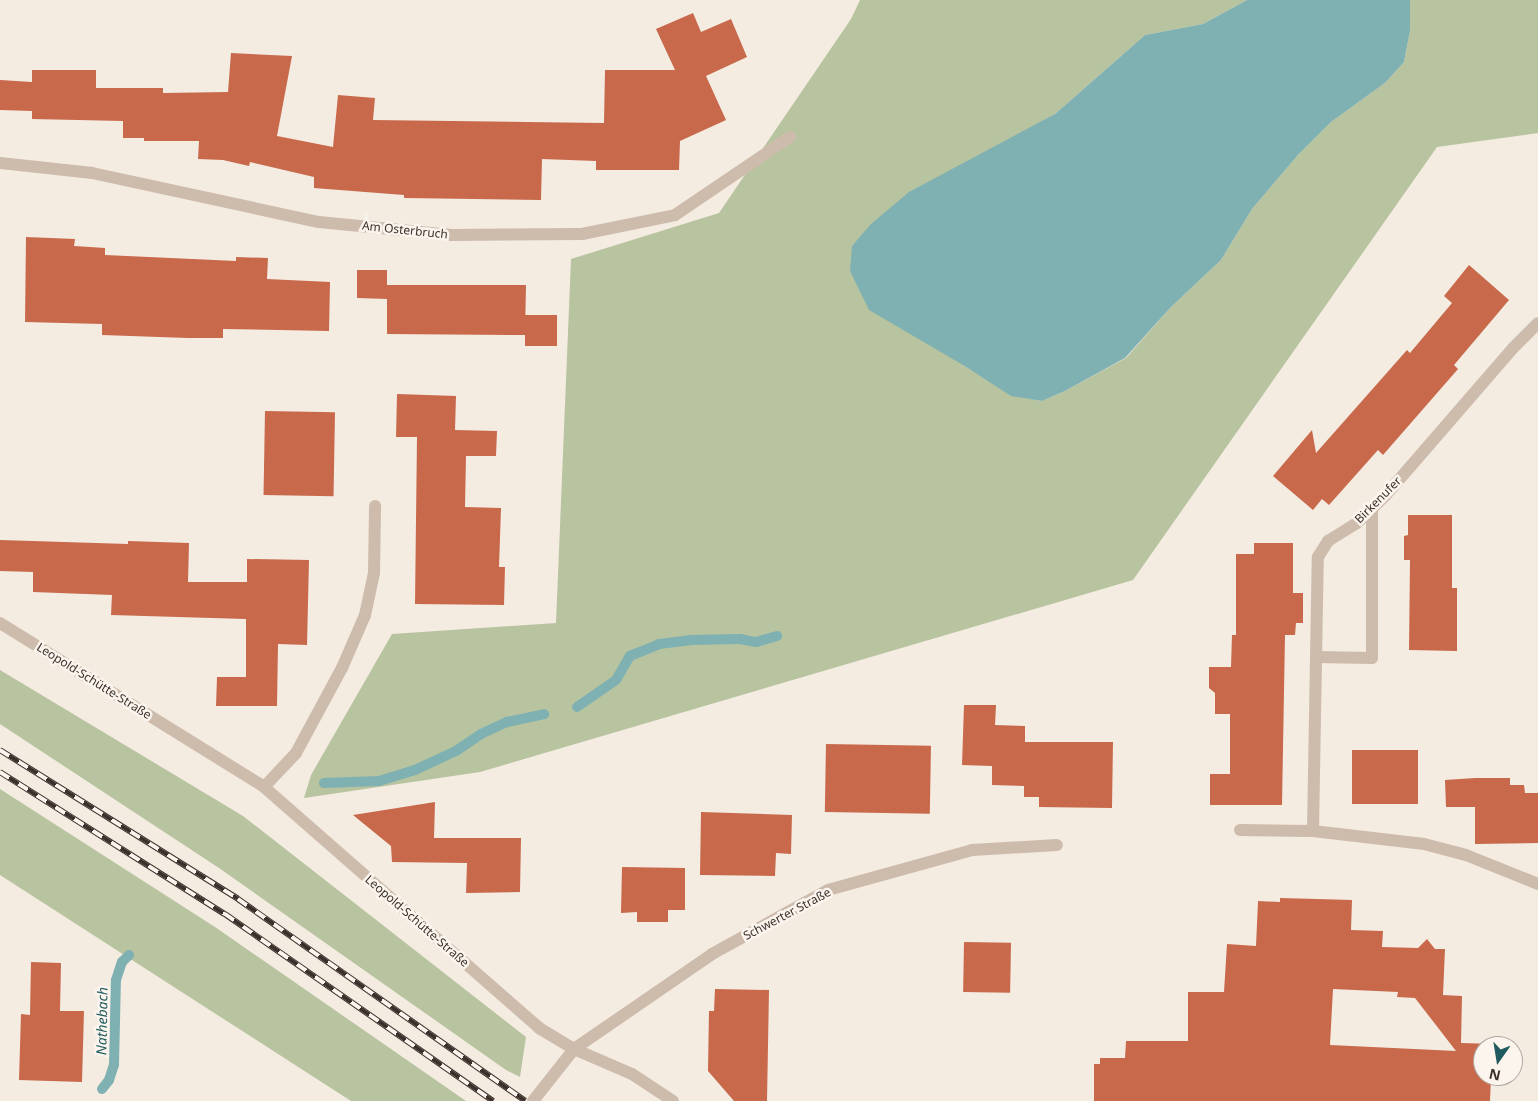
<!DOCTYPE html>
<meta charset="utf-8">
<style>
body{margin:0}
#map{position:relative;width:1538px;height:1101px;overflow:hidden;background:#f4ebe1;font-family:"Noto Sans",sans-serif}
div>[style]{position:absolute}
.green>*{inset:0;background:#b8c4a0}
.water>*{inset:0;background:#7fb0b2}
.stream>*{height:10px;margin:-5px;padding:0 5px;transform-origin:5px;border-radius:5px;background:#7fb0b2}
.building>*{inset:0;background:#c8694b;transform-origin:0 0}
.minor>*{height:12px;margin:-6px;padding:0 6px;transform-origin:6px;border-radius:6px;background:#cdbbac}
.rail>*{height:5.5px;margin-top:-2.75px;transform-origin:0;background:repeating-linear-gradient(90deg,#fbf5ee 0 11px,#3b302b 0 22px);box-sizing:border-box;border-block:1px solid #3b302b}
span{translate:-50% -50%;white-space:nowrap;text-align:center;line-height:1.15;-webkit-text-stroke:5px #fbf5ee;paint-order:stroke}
.street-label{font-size:12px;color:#3b302b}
.water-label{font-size:14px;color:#1f5a5e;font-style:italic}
.north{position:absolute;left:1473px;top:1036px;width:50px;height:50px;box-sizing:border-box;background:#fbf5ee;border:1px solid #aea6a0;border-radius:50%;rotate:193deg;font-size:14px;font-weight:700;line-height:20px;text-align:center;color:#3b302b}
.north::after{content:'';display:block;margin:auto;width:18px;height:22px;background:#1f5a5e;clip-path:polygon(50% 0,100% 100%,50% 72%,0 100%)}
</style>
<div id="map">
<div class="green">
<i style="clip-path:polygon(860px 0,1247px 0,1203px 24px,1145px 35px,1055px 114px,1009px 141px,963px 365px,1011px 395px,1042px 401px,1065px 391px,1126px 358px,1170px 308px,1221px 260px,1252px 209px,1298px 155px,1331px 122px,1385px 83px,1404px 62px,1410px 31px,1410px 0,1538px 0,1538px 133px,1437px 147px,1133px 580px,480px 772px,304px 798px,311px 775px,392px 634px,556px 623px,571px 259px,719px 213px,851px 19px)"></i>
<i style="clip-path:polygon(0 670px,243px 816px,526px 1037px,520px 1077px,506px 1070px,219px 868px,0 724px)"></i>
<i style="clip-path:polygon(0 789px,215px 927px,466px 1101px,351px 1101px,0 875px)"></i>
</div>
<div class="water">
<i style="clip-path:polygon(1247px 0,1410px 0,1410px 31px,1404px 62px,1385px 83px,1331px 122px,1298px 155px,1252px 209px,1221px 260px,1170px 308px,1125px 358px,1065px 391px,1042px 401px,1011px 396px,963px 365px,869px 310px,850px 271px,852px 246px,871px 224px,909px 192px,1055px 114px,1145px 35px,1203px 24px)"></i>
</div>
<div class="stream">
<i style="left:577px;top:707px;width:47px;rotate:-34.7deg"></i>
<i style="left:616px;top:680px;width:28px;rotate:-60deg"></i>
<i style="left:630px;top:656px;width:31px;rotate:-22deg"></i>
<i style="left:659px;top:644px;width:31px;rotate:-7deg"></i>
<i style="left:690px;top:640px;width:50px;rotate:-1.1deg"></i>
<i style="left:740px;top:639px;width:16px;rotate:11deg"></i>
<i style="left:756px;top:642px;width:22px;rotate:-16deg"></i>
<i style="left:324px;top:783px;width:55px;rotate:-2.1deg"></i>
<i style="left:379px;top:781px;width:38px;rotate:-17deg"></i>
<i style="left:415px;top:770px;width:45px;rotate:-24.9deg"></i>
<i style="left:456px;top:751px;width:30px;rotate:-34deg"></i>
<i style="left:481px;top:734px;width:29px;rotate:-25deg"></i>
<i style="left:507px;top:722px;width:38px;rotate:-12deg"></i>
<i style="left:102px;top:1089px;width:11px;rotate:-52deg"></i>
<i style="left:109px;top:1080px;width:16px;rotate:-72deg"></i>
<i style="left:114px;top:1065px;width:85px;rotate:-88.7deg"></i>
<i style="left:116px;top:980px;width:19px;rotate:-72deg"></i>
<i style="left:122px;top:962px;width:10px;rotate:-45deg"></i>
</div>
<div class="building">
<i style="clip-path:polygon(693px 13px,701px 32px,731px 19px,747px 57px,706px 76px,726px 120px,680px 141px,679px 170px,596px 170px,596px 161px,542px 159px,541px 200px,404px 198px,404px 195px,314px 188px,314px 177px,250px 162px,249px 166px,223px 160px,198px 159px,199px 141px,144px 141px,144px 138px,123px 138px,123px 121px,32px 119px,32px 111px,0 110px,0 80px,32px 82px,32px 70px,96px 70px,96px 88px,163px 88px,163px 93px,228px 92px,231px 53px,292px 56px,277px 136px,333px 147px,338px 95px,375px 98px,373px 120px,604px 123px,605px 70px,675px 70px,656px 29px)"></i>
<i style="clip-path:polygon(26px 237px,75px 239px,74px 246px,105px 248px,105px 255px,236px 261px,236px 257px,268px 258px,267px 279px,330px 282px,329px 331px,223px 329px,223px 338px,188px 338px,102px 335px,102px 324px,25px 322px)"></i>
<i style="clip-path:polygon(1469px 265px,1509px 300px,1454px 365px,1458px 369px,1383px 455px,1378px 450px,1329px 505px,1322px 499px,1313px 510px,1273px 476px,1312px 430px,1316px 453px,1407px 350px,1410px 353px,1452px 303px,1444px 296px)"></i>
<i style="clip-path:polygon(357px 270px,387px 270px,387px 285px,526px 285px,525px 335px,387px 334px,387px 299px,357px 298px)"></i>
<i style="left:525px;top:315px;width:32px;height:31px"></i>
<i style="clip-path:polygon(397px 394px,456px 396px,455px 430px,497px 431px,496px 456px,466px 456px,465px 507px,501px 508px,499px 567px,505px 567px,504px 605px,415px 604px,417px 437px,396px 437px)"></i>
<i style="left:265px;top:411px;width:70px;height:84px;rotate:1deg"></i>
<i style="clip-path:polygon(1408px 515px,1452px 515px,1452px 588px,1457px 588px,1457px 651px,1409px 650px,1410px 560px,1404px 560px,1404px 536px,1408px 535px)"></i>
<i style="clip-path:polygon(0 540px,128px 544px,128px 541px,189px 543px,188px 582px,247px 582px,247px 559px,309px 560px,307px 645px,278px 644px,277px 706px,216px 706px,217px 677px,246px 677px,246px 619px,111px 615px,112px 595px,33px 592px,33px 572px,0 571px)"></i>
<i style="clip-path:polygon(1254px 543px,1293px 543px,1293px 593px,1303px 593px,1303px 623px,1296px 623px,1295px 635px,1285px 635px,1282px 805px,1210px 805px,1210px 774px,1230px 774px,1230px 714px,1215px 714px,1215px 693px,1209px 688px,1209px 667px,1231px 667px,1232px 635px,1236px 635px,1236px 554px,1254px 554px)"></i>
<i style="clip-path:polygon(964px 705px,996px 705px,995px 725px,1025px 726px,1025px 742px,1113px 742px,1112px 808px,1039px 807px,1039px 797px,1024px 797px,1024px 786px,992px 785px,992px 766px,962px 765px)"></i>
<i style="left:826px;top:744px;width:105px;height:68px;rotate:1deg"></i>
<i style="left:1352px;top:750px;width:66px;height:54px"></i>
<i style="clip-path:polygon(1475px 778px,1510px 778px,1510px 785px,1524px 785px,1525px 793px,1538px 793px,1538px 843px,1475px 844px,1475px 807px,1446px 807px,1445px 780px)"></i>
<i style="clip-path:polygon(435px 802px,434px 838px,521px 838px,520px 892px,466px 893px,467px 863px,392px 862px,391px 846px,353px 815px)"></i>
<i style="clip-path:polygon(701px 812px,792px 815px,791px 854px,776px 853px,775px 876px,700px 875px)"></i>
<i style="clip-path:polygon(622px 867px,685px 868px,685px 910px,668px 910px,668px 922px,637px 922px,637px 912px,621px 913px)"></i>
<i style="clip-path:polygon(evenodd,1280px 898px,1352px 900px,1351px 930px,1383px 931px,1382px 947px,1418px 948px,1427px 939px,1435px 949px,1445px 949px,1443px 995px,1462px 996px,1461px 1043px,1493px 1044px,1483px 1046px,1483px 1076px,1491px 1076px,1490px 1101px,1094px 1101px,1094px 1064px,1100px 1064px,1100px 1058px,1125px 1058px,1126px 1041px,1188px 1041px,1188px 992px,1224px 992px,1227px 944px,1256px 946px,1258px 901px,1280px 902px,1280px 898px,1333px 989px,1398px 992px,1397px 997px,1415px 998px,1456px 1051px,1330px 1045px,1333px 989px)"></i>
<i style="left:964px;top:942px;width:47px;height:50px;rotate:1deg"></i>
<i style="clip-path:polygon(31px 962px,61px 963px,60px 1011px,84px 1011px,82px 1082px,19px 1080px,21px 1014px,30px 1015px)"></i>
<i style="clip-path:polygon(715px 989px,769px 990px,767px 1101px,734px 1101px,708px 1071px,709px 1011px,714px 1011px)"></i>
</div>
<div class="minor">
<i style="left:0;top:163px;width:93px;rotate:6.2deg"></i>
<i style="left:92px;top:173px;width:232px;rotate:12.2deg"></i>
<i style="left:319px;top:222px;width:133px;rotate:5.6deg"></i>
<i style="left:451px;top:235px;width:131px;rotate:-0.4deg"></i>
<i style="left:582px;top:234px;width:95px;rotate:-11.5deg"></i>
<i style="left:675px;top:215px;width:139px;rotate:-34.1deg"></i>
<i style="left:0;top:623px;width:311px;rotate:31.8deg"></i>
<i style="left:264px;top:787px;width:366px;rotate:41.2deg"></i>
<i style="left:539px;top:1028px;width:41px;rotate:31deg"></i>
<i style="left:574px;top:1049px;width:63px;rotate:23.3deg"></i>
<i style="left:632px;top:1074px;width:49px;rotate:33.4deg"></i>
<i style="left:1316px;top:657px;width:56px;rotate:1deg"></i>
<i style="left:1372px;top:658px;width:149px;rotate:-90deg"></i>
<i style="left:264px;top:787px;width:47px;rotate:-46.7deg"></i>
<i style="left:296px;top:753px;width:97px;rotate:-61.6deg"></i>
<i style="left:342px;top:668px;width:58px;rotate:-66.5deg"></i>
<i style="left:365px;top:615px;width:43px;rotate:-77.9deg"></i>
<i style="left:374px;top:573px;width:67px;rotate:-89.1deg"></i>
<i style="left:1240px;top:830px;width:73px;rotate:0.8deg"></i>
<i style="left:1313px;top:831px;width:112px;rotate:6.7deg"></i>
<i style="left:1424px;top:844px;width:43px;rotate:14.7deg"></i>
<i style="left:1466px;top:855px;width:78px;rotate:21.9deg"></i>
<i style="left:1313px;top:831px;width:274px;rotate:-89deg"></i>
<i style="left:1318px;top:557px;width:19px;rotate:-58deg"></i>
<i style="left:1328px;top:541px;width:34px;rotate:-32deg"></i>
<i style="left:1357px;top:523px;width:37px;rotate:-44deg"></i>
<i style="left:1384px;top:497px;width:198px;rotate:-49.1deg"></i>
<i style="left:1514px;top:347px;width:34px;rotate:-45deg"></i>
<i style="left:533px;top:1101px;width:66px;rotate:-51.7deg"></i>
<i style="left:574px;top:1049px;width:168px;rotate:-34.5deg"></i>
<i style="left:712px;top:954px;width:132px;rotate:-28.9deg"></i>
<i style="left:828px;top:890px;width:149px;rotate:-15.5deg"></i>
<i style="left:972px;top:850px;width:85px;rotate:-3.4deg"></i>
</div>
<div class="rail">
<i style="left:0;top:750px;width:281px;rotate:32deg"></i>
<i style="left:238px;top:899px;width:351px;rotate:35.1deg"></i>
<i style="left:0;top:772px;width:266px;rotate:32.3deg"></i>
<i style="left:225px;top:914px;width:327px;rotate:34.9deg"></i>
</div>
<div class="street-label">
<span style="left:405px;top:230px;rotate:6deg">Am Osterbruch</span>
<span style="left:1378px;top:500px;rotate:-45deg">Birkenufer</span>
<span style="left:94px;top:681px;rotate:32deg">Leopold-Schütte-Straße</span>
<span style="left:787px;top:914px;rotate:-28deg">Schwerter Straße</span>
<span style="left:417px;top:921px;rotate:41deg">Leopold-Schütte-Straße</span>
</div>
<div class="water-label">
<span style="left:102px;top:1021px;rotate:-89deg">Nathebach</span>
</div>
<div class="north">N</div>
</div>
